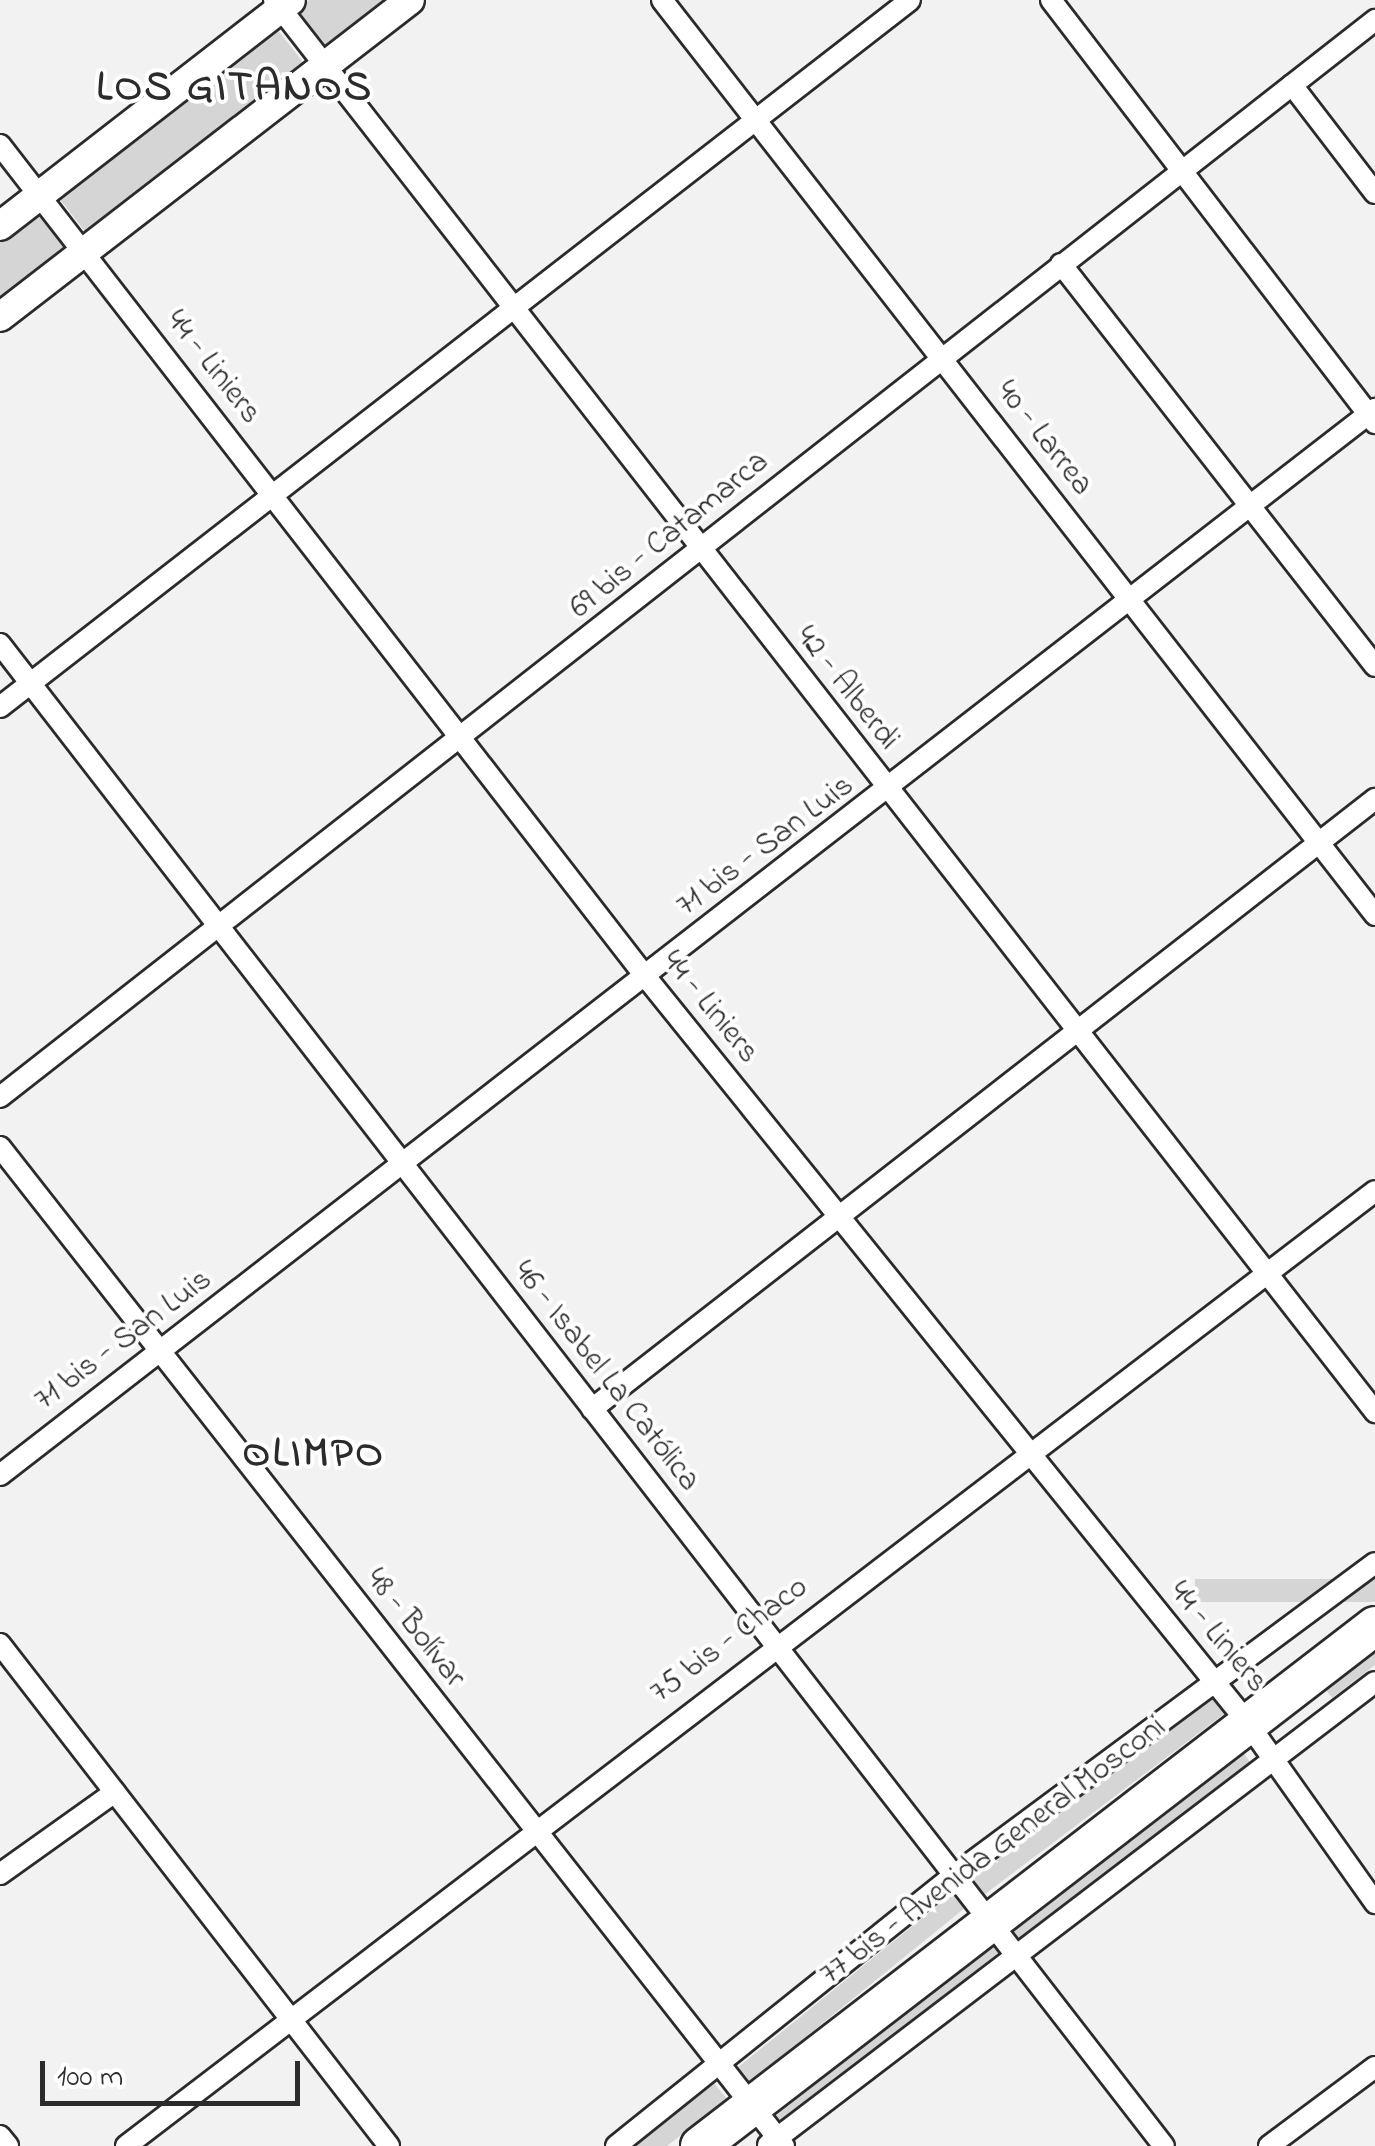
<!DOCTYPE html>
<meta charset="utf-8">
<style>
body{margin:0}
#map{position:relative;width:1375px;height:2146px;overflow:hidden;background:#f2f2f2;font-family:"Indie Flower",sans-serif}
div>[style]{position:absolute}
.green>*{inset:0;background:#d5d5d5;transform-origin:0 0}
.roads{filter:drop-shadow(2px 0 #2b2b2b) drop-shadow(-2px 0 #2b2b2b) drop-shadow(0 2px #2b2b2b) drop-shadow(0 -2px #2b2b2b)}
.street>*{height:20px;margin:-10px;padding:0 10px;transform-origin:10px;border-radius:10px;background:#fff}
.secondary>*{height:28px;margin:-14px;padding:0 14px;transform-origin:14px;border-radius:14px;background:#fff}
.highway>*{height:38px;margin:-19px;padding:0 19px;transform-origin:19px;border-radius:19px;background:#fff}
span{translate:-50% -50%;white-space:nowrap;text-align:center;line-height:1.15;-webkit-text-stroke:8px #fff;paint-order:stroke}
.street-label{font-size:32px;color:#2b2b2b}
.district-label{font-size:42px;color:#2b2b2b;font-weight:700;letter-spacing:2.5px}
.scale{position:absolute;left:40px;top:2061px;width:260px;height:45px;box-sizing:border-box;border:5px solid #2b2b2b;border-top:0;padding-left:12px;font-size:30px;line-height:35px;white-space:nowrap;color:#2b2b2b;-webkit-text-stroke:8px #fff;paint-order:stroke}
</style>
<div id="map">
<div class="green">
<i style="clip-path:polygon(309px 0,389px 0,328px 48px,297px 9px)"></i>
<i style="left:274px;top:25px;width:50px;height:276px;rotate:52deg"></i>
<i style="clip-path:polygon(36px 212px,67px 251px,0 303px,0 240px)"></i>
<i style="left:1375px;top:1579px;width:23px;height:180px;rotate:90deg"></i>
<i style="clip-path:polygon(1375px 1642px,1375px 1665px,1332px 1698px,1321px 1683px)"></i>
<i style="left:1216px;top:1695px;width:20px;height:305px;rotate:53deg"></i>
<i style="left:1238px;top:1747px;width:19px;height:291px;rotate:51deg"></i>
<i style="left:952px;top:1894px;width:19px;height:281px;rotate:51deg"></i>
<i style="left:992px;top:1941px;width:13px;height:281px;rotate:51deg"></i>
<i style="clip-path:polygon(713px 2082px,727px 2099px,667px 2146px,631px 2146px)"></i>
</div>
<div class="roads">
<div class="street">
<i style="left:274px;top:0;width:1791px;rotate:52.05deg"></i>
<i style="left:662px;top:0;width:1160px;rotate:52.07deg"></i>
<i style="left:1051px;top:0;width:533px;rotate:52.55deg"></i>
<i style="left:1292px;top:85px;width:136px;rotate:52.5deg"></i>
<i style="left:0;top:145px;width:1052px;rotate:52.18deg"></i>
<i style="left:645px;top:976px;width:959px;rotate:51.1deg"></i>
<i style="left:1247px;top:1722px;width:222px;rotate:54.7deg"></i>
<i style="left:1061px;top:264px;width:510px;rotate:52.01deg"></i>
<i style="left:0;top:644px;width:1900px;rotate:52.23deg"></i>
<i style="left:0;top:707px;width:1152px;rotate:-37.84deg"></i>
<i style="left:0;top:1097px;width:1747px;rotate:-38.07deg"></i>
<i style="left:0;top:1147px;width:1270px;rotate:51.88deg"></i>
<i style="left:592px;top:1409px;width:993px;rotate:-37.92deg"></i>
<i style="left:0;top:1475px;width:1740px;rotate:-37.79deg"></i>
<i style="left:0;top:1644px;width:635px;rotate:52.23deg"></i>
<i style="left:0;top:1874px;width:141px;rotate:-35.5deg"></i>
<i style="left:0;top:2136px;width:13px;rotate:51deg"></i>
<i style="left:768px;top:2145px;width:763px;rotate:-37.34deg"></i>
<i style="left:126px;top:2146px;width:1572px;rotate:-37.4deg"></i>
<i style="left:616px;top:2146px;width:432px;rotate:-38.7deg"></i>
<i style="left:953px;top:1876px;width:525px;rotate:-36.56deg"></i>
<i style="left:1269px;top:2146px;width:132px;rotate:-36.7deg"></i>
</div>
<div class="secondary">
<i style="left:0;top:226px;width:368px;rotate:-37.8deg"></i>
<i style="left:0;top:317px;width:518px;rotate:-37.71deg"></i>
</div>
<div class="highway">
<i style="left:700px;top:2146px;width:852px;rotate:-37.61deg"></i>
</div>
</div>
<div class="street-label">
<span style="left:212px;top:368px;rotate:52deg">44 - Liniers</span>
<span style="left:1043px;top:439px;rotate:52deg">40 - Larrea</span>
<span style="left:670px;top:536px;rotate:-39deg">69 bis - Catamarca</span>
<span style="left:846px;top:689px;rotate:52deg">42 - Alberdi</span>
<span style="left:766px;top:847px;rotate:-37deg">71 bis - San Luis</span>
<span style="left:709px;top:1008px;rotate:51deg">44 - Liniers</span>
<span style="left:124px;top:1341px;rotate:-37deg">71 bis - San Luis</span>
<span style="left:605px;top:1377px;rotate:52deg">46 - Isabel La Católica</span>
<span style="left:414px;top:1629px;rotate:52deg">48 - Bolívar</span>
<span style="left:1217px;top:1638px;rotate:50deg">44 - Liniers</span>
<span style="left:730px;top:1641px;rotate:-37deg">75 bis - Chaco</span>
<span style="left:994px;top:1852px;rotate:-37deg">77 bis - Avenida General Mosconi</span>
</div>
<div class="district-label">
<span style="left:235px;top:89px">LOS GITANOS</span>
<span style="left:314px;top:1455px">OLIMPO</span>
</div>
<div class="scale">100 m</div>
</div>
